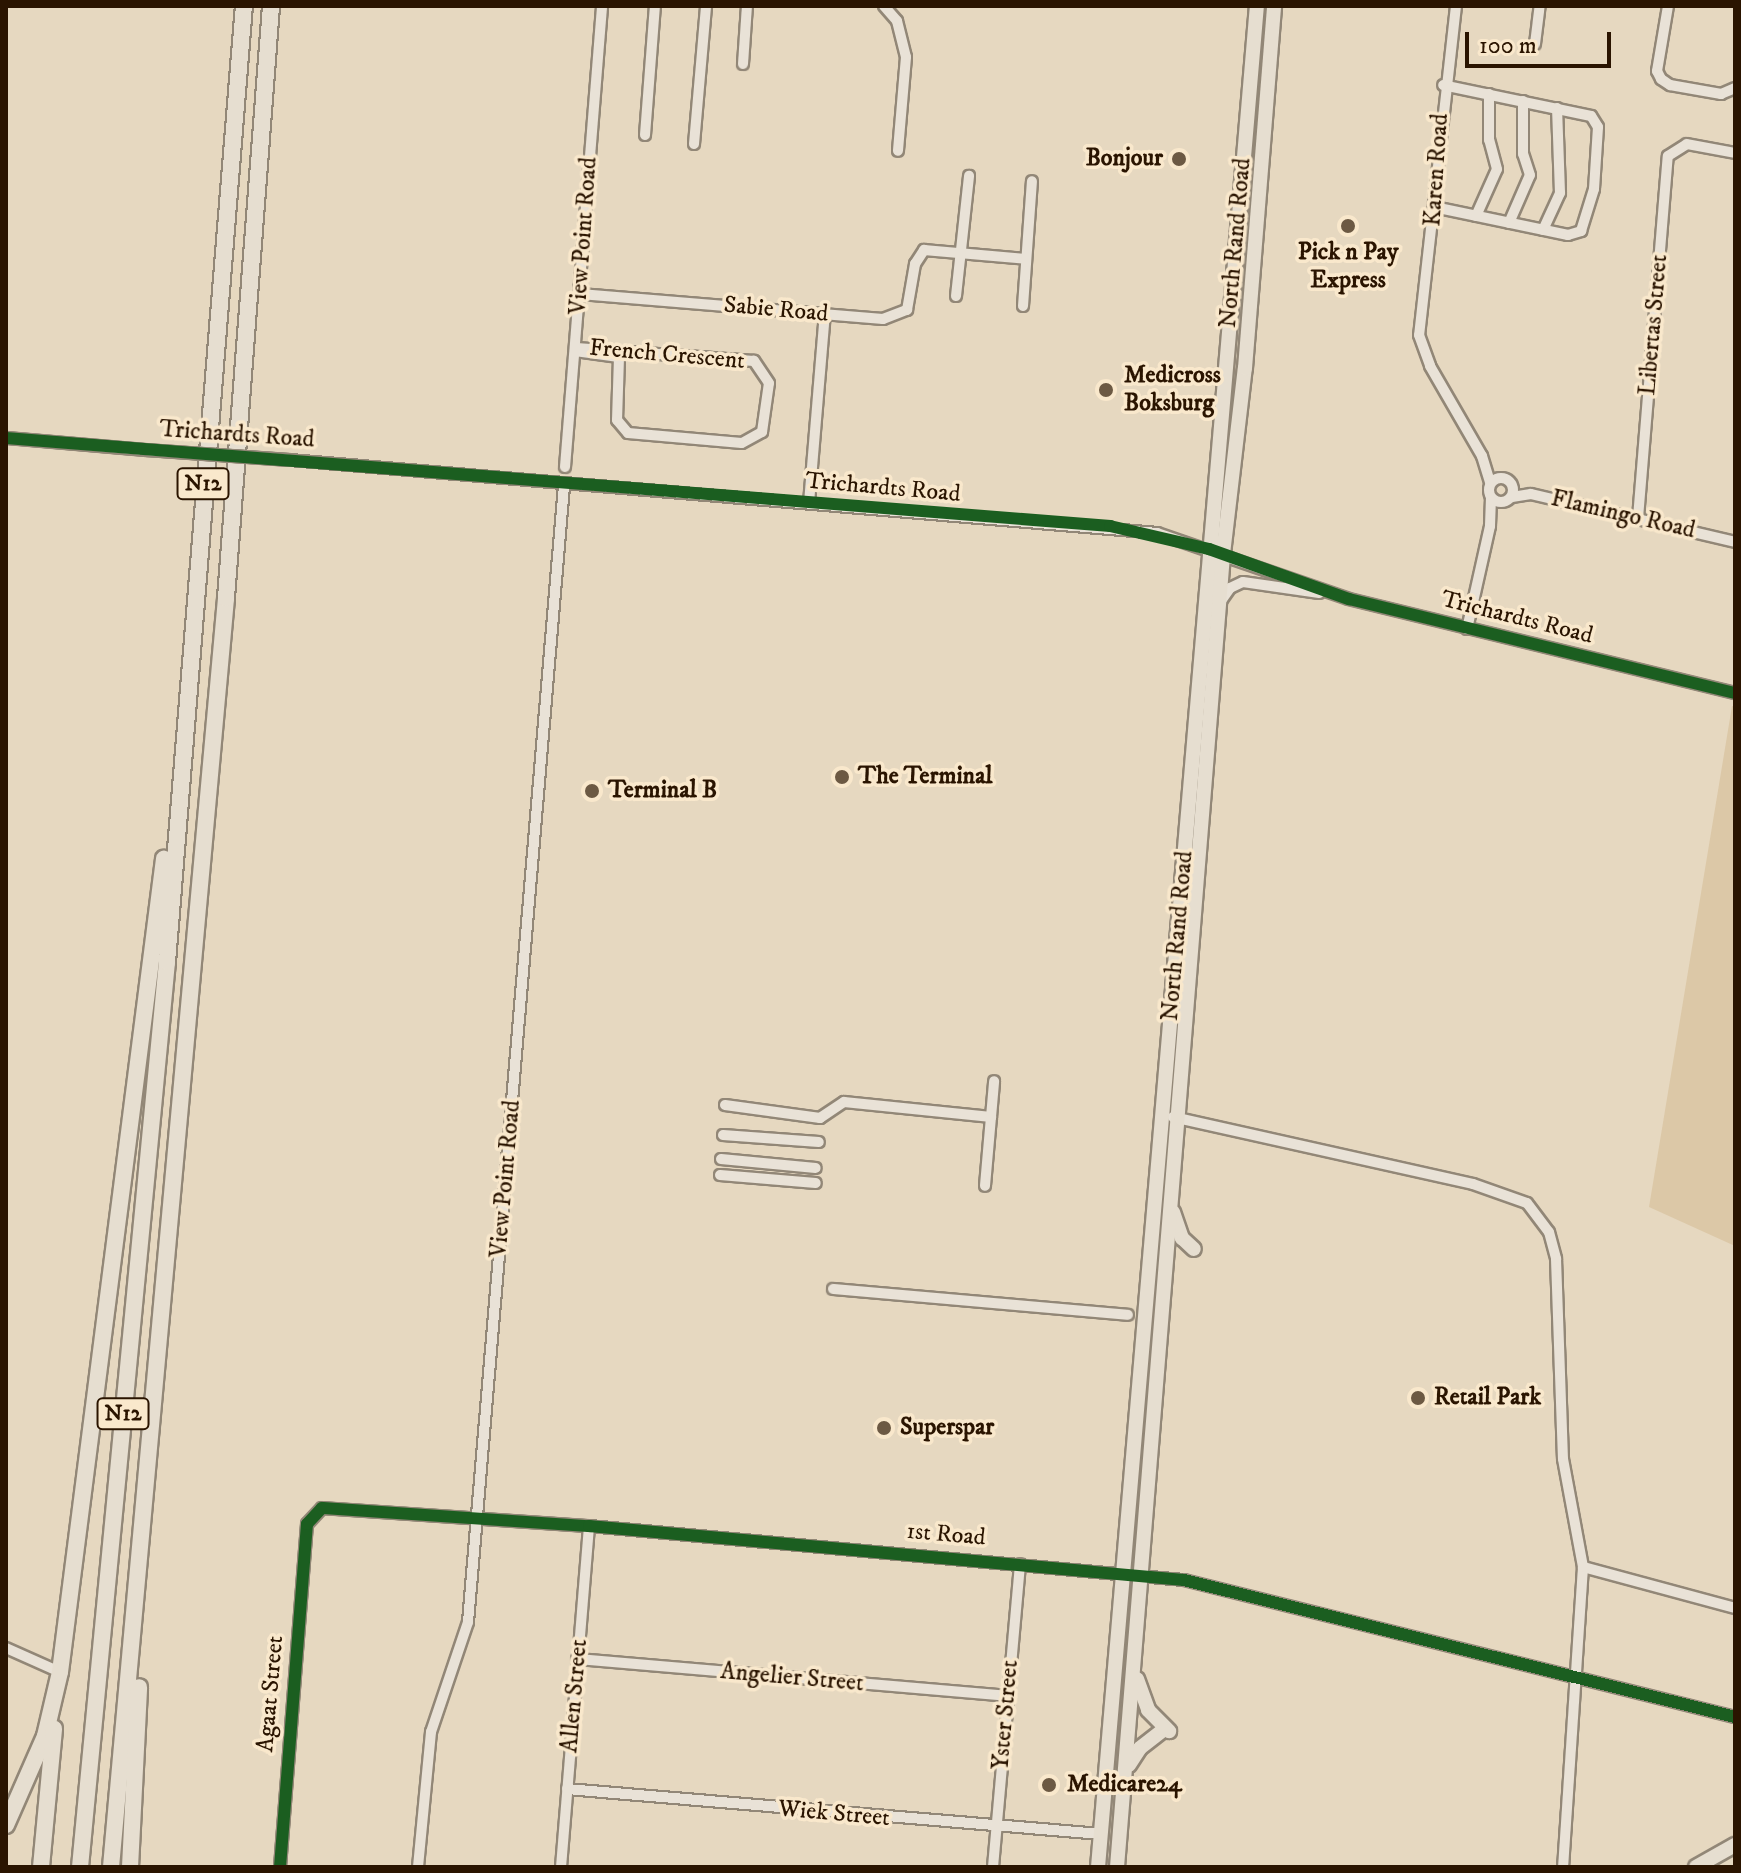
<!DOCTYPE html>
<style>
body{margin:0}
#map{position:relative;width:1741px;height:1873px;overflow:hidden;background:#e6d8c0;font-family:"IM FELL DW Pica",serif}
div>[style]{position:absolute}
.green>*{inset:0;background:#dcc8a7}
.roads{filter:drop-shadow(2px 0 #928777) drop-shadow(-2px 0 #928777) drop-shadow(0 2px #928777) drop-shadow(0 -2px #928777)}
.minor>*{height:10px;margin:-5px;padding:0 5px;transform-origin:5px;border-radius:5px;background:#e9e2d7}
.minor>.ring{margin:-5px;padding:0;box-sizing:content-box;background:none;border:10px solid #e9e2d7;border-radius:50%}
.major>*{height:14px;margin:-7px;padding:0 7px;transform-origin:7px;border-radius:7px;background:#e6ded0}
.highway>*{height:16px;margin:-8px;padding:0 8px;transform-origin:8px;border-radius:8px;background:#e6ded0}
.bridges{filter:drop-shadow(2px 0 #928777) drop-shadow(-2px 0 #928777) drop-shadow(0 2px #928777) drop-shadow(0 -2px #928777)}
.minor-bridge>*{height:10px;margin:-5px;padding:0 5px;transform-origin:5px;border-radius:5px;background:#e9e2d7}
.cycleway>*{height:12px;margin:-6px;padding:0 6px;transform-origin:6px;border-radius:6px;background:#1b5e20}
.dots>*{width:22px;height:22px;translate:-50% -50%;box-sizing:border-box;border:4px solid #f9e8cc;border-radius:50%}
span{translate:-50% -50%;white-space:nowrap;text-align:center;line-height:1.15;-webkit-text-stroke:7px #f9e8cc;paint-order:stroke}
.shield-label span{padding:2px 6px;background:#f9e8cc;border:2px solid;border-radius:6px;-webkit-text-stroke-width:0}
.shield-label{font-size:22px;color:#2a1400;font-weight:700}
.poi-label{font-size:24px;color:#2a1400;font-weight:700}
.right{translate:-100% -50%;text-align:right}
.left{translate:0 -50%;text-align:left}
.street-label{font-size:24px;color:#2a1400}
.frame{position:absolute;inset:0;border:8px solid #2a1400;pointer-events:none}
.scale{position:absolute;left:1465px;top:32px;width:146px;height:36px;box-sizing:border-box;border:4px solid #2a1400;border-top:0;padding-left:10px;font-size:24px;line-height:28px;white-space:nowrap;color:#2a1400;-webkit-text-stroke:6px #f9e8cc;paint-order:stroke}
</style>
<div id="map">
<div class="green">
<i style="clip-path:polygon(1732px 706px,1735px 707px,1735px 1246px,1649px 1207px)"></i>
</div>
<div class="roads">
<div class="minor">
<i style="left:884px;top:6px;width:20px;rotate:49deg"></i>
<i style="left:897px;top:21px;width:37px;rotate:76deg"></i>
<i style="left:906px;top:57px;width:94px;rotate:94.9deg"></i>
<i style="left:1456px;top:6px;width:331px;rotate:96.4deg"></i>
<i style="left:1419px;top:335px;width:33px;rotate:70deg"></i>
<i style="left:1430px;top:366px;width:104px;rotate:60deg"></i>
<i style="left:1482px;top:456px;width:28px;rotate:73deg"></i>
<i style="left:1668px;top:6px;width:66px;rotate:99.6deg"></i>
<i style="left:1657px;top:71px;width:9px;rotate:63deg"></i>
<i style="left:1661px;top:79px;width:11px;rotate:34deg"></i>
<i style="left:1670px;top:85px;width:52px;rotate:10deg"></i>
<i style="left:1721px;top:94px;width:15px;rotate:-23deg"></i>
<i style="left:1535px;top:44px;width:38px;rotate:-83deg"></i>
<i style="left:743px;top:64px;width:58px;rotate:-86.1deg"></i>
<i style="left:645px;top:135px;width:129px;rotate:-85.6deg"></i>
<i style="left:694px;top:144px;width:139px;rotate:-85deg"></i>
<i style="left:1434px;top:207px;width:137px;rotate:11.8deg"></i>
<i style="left:1568px;top:235px;width:14px;rotate:-17deg"></i>
<i style="left:1581px;top:231px;width:44px;rotate:-72.8deg"></i>
<i style="left:1594px;top:189px;width:62px;rotate:-86.3deg"></i>
<i style="left:1598px;top:127px;width:13px;rotate:-122deg"></i>
<i style="left:1591px;top:116px;width:151px;rotate:-168.2deg"></i>
<i style="left:1476px;top:216px;width:51px;rotate:-65.9deg"></i>
<i style="left:1497px;top:169px;width:30px;rotate:-105deg"></i>
<i style="left:1489px;top:140px;width:46px;rotate:-90deg"></i>
<i style="left:1509px;top:223px;width:52px;rotate:-66.4deg"></i>
<i style="left:1530px;top:175px;width:22px;rotate:-108deg"></i>
<i style="left:1523px;top:154px;width:53px;rotate:-90deg"></i>
<i style="left:1543px;top:230px;width:41px;rotate:-65.3deg"></i>
<i style="left:1560px;top:193px;width:85px;rotate:-92deg"></i>
<i style="left:580px;top:294px;width:304px;rotate:4.7deg"></i>
<i style="left:883px;top:319px;width:26px;rotate:-21deg"></i>
<i style="left:907px;top:310px;width:47px;rotate:-80.1deg"></i>
<i style="left:915px;top:264px;width:17px;rotate:-57deg"></i>
<i style="left:924px;top:250px;width:102px;rotate:5deg"></i>
<i style="left:956px;top:296px;width:121px;rotate:-83.8deg"></i>
<i style="left:1023px;top:306px;width:125px;rotate:-85.9deg"></i>
<i style="left:575px;top:351px;width:44px;rotate:7.8deg"></i>
<i style="left:619px;top:357px;width:63px;rotate:91.8deg"></i>
<i style="left:617px;top:420px;width:17px;rotate:50deg"></i>
<i style="left:628px;top:433px;width:114px;rotate:5deg"></i>
<i style="left:742px;top:443px;width:23px;rotate:-29deg"></i>
<i style="left:762px;top:432px;width:49px;rotate:-81.9deg"></i>
<i style="left:769px;top:383px;width:27px;rotate:-124deg"></i>
<i style="left:754px;top:361px;width:178px;rotate:-175.8deg"></i>
<i style="left:6px;top:438px;width:141px;rotate:4.9deg"></i>
<i style="left:290px;top:460px;width:870px;rotate:4.81deg"></i>
<i style="left:1157px;top:533px;width:203px;rotate:19deg"></i>
<i style="left:1349px;top:599px;width:397px;rotate:13.7deg"></i>
<i style="left:565px;top:467px;width:462px;rotate:-85.4deg"></i>
<i class="ring" style="left:1489px;top:478px;width:14px;height:14px"></i>
<i style="left:1512px;top:497px;width:19px;rotate:-9deg"></i>
<i style="left:1531px;top:494px;width:210px;rotate:13.2deg"></i>
<i style="left:809px;top:503px;width:190px;rotate:-85.2deg"></i>
<i style="left:1638px;top:518px;width:363px;rotate:-85.3deg"></i>
<i style="left:1668px;top:156px;width:22px;rotate:-32deg"></i>
<i style="left:1687px;top:144px;width:49px;rotate:10.6deg"></i>
<i style="left:1221px;top:601px;width:16px;rotate:-55deg"></i>
<i style="left:1230px;top:588px;width:14px;rotate:-25deg"></i>
<i style="left:1243px;top:582px;width:77px;rotate:8.2deg"></i>
<i style="left:1467px;top:629px;width:106px;rotate:-77.4deg"></i>
<i style="left:1490px;top:526px;width:28px;rotate:-88deg"></i>
<i style="left:725px;top:1105px;width:96px;rotate:7.8deg"></i>
<i style="left:820px;top:1118px;width:29px;rotate:-34deg"></i>
<i style="left:844px;top:1102px;width:148px;rotate:5.8deg"></i>
<i style="left:991px;top:1117px;width:69px;rotate:95deg"></i>
<i style="left:991px;top:1117px;width:36px;rotate:-85deg"></i>
<i style="left:1173px;top:1117px;width:307px;rotate:12.6deg"></i>
<i style="left:1473px;top:1184px;width:57px;rotate:19.4deg"></i>
<i style="left:1527px;top:1203px;width:36px;rotate:53deg"></i>
<i style="left:1549px;top:1232px;width:28px;rotate:75deg"></i>
<i style="left:1556px;top:1259px;width:200px;rotate:88deg"></i>
<i style="left:1563px;top:1459px;width:110px;rotate:79.5deg"></i>
<i style="left:1583px;top:1567px;width:301px;rotate:93.8deg"></i>
<i style="left:723px;top:1135px;width:96px;rotate:4.2deg"></i>
<i style="left:721px;top:1159px;width:95px;rotate:5.4deg"></i>
<i style="left:720px;top:1175px;width:96px;rotate:4.8deg"></i>
<i style="left:833px;top:1289px;width:296px;rotate:5deg"></i>
<i style="left:1583px;top:1567px;width:157px;rotate:15.1deg"></i>
<i style="left:6px;top:1648px;width:59px;rotate:24deg"></i>
<i style="left:577px;top:1659px;width:432px;rotate:4.9deg"></i>
<i style="left:567px;top:1789px;width:536px;rotate:4.82deg"></i>
<i style="left:280px;top:1867px;width:344px;rotate:-85.5deg"></i>
<i style="left:307px;top:1524px;width:22px;rotate:-47deg"></i>
<i style="left:322px;top:1508px;width:268px;rotate:3.9deg"></i>
<i style="left:589px;top:1526px;width:597px;rotate:5.19deg"></i>
<i style="left:1184px;top:1580px;width:568px;rotate:13.96deg"></i>
<i style="left:418px;top:1867px;width:136px;rotate:-84.5deg"></i>
<i style="left:431px;top:1732px;width:116px;rotate:-71.4deg"></i>
<i style="left:468px;top:1622px;width:1141px;rotate:-85.17deg"></i>
<i style="left:561px;top:1867px;width:342px;rotate:-85.3deg"></i>
<i style="left:993px;top:1867px;width:304px;rotate:-84.9deg"></i>
</div>
<div class="major">
<i style="left:1173px;top:1212px;width:28px;rotate:71deg"></i>
<i style="left:1182px;top:1238px;width:16px;rotate:43deg"></i>
<i style="left:1137px;top:1679px;width:33px;rotate:70deg"></i>
<i style="left:1148px;top:1710px;width:30px;rotate:45deg"></i>
<i style="left:1129px;top:1765px;width:20px;rotate:-57deg"></i>
<i style="left:1140px;top:1748px;width:31px;rotate:-38deg"></i>
<i style="left:1098px;top:1867px;width:1868px;rotate:-85.12deg"></i>
<i style="left:1117px;top:1867px;width:1317px;rotate:-85.38deg"></i>
<i style="left:1223px;top:554px;width:187px;rotate:-83.3deg"></i>
<i style="left:1245px;top:368px;width:363px;rotate:-85.4deg"></i>
<i style="left:1696px;top:1867px;width:45px;rotate:-29.4deg"></i>
</div>
<div class="highway">
<i style="left:6px;top:1825px;width:97px;rotate:-66.3deg"></i>
<i style="left:45px;top:1736px;width:66px;rotate:-76.8deg"></i>
<i style="left:60px;top:1672px;width:820px;rotate:-82.71deg"></i>
<i style="left:41px;top:1867px;width:139px;rotate:-84.6deg"></i>
<i style="left:80px;top:1867px;width:909px;rotate:-84.51deg"></i>
<i style="left:167px;top:962px;width:959px;rotate:-85.4deg"></i>
<i style="left:111px;top:1867px;width:1274px;rotate:-84.82deg"></i>
<i style="left:226px;top:598px;width:594px;rotate:-85.65deg"></i>
<i style="left:130px;top:1867px;width:180px;rotate:-87.1deg"></i>
</div>
</div>
<div class="bridges">
<div class="minor-bridge">
<i style="left:146px;top:450px;width:144px;rotate:4deg"></i>
</div>
</div>
<div class="cycleway">
<i style="left:6px;top:438px;width:1108px;rotate:4.56deg"></i>
<i style="left:1110px;top:526px;width:102px;rotate:13.1deg"></i>
<i style="left:1209px;top:549px;width:149px;rotate:19.7deg"></i>
<i style="left:1349px;top:599px;width:397px;rotate:13.7deg"></i>
<i style="left:280px;top:1867px;width:344px;rotate:-85.5deg"></i>
<i style="left:307px;top:1524px;width:22px;rotate:-47deg"></i>
<i style="left:322px;top:1508px;width:268px;rotate:3.9deg"></i>
<i style="left:589px;top:1526px;width:597px;rotate:5.19deg"></i>
<i style="left:1184px;top:1580px;width:568px;rotate:13.96deg"></i>
</div>
<div class="dots">
<i style="left:1179px;top:159px;background:#6c5943"></i>
<i style="left:1348px;top:226px;background:#6c5943"></i>
<i style="left:1106px;top:390px;background:#6c5943"></i>
<i style="left:842px;top:777px;background:#6c5943"></i>
<i style="left:592px;top:791px;background:#6c5943"></i>
<i style="left:1418px;top:1398px;background:#6c5943"></i>
<i style="left:884px;top:1428px;background:#6c5943"></i>
<i style="left:1049px;top:1785px;background:#6c5943"></i>
</div>
<div class="shield-label">
<span style="left:203px;top:484px">N12</span>
<span style="left:123px;top:1414px">N12</span>
</div>
<div class="poi-label">
<span class="right" style="left:1163px;top:159px">Bonjour</span>
<span style="left:1348px;top:267px">Pick n Pay<br>Express</span>
<span class="left" style="left:1124px;top:390px">Medicross<br>Boksburg</span>
<span class="left" style="left:858px;top:777px">The Terminal</span>
<span class="left" style="left:608px;top:791px">Terminal B</span>
<span class="left" style="left:1434px;top:1398px">Retail Park</span>
<span class="left" style="left:900px;top:1428px">Superspar</span>
<span class="left" style="left:1067px;top:1785px">Medicare24</span>
</div>
<div class="street-label">
<span style="left:1437px;top:170px;rotate:-86deg">Karen Road</span>
<span style="left:584px;top:236px;rotate:-86deg">View Point Road</span>
<span style="left:1236px;top:243px;rotate:-85deg">North Rand Road</span>
<span style="left:776px;top:310px;rotate:5deg">Sabie Road</span>
<span style="left:1654px;top:325px;rotate:-85deg">Libertas Street</span>
<span style="left:667px;top:355px;rotate:5deg">French Crescent</span>
<span style="left:237px;top:435px;rotate:4deg">Trichardts Road</span>
<span style="left:883px;top:488px;rotate:5deg">Trichardts Road</span>
<span style="left:1623px;top:515px;rotate:13deg">Flamingo Road</span>
<span style="left:1517px;top:618px;rotate:14deg">Trichardts Road</span>
<span style="left:1178px;top:936px;rotate:-85deg">North Rand Road</span>
<span style="left:506px;top:1179px;rotate:-85deg">View Point Road</span>
<span style="left:946px;top:1535px;rotate:5deg">1st Road</span>
<span style="left:792px;top:1678px;rotate:5deg">Angelier Street</span>
<span style="left:271px;top:1694px;rotate:-85deg">Agaat Street</span>
<span style="left:575px;top:1696px;rotate:-85deg">Allen Street</span>
<span style="left:1006px;top:1715px;rotate:-85deg">Yster Street</span>
<span style="left:834px;top:1814px;rotate:5deg">Wiek Street</span>
</div>
<div class="frame"></div>
<div class="scale">100 m</div>
</div>
